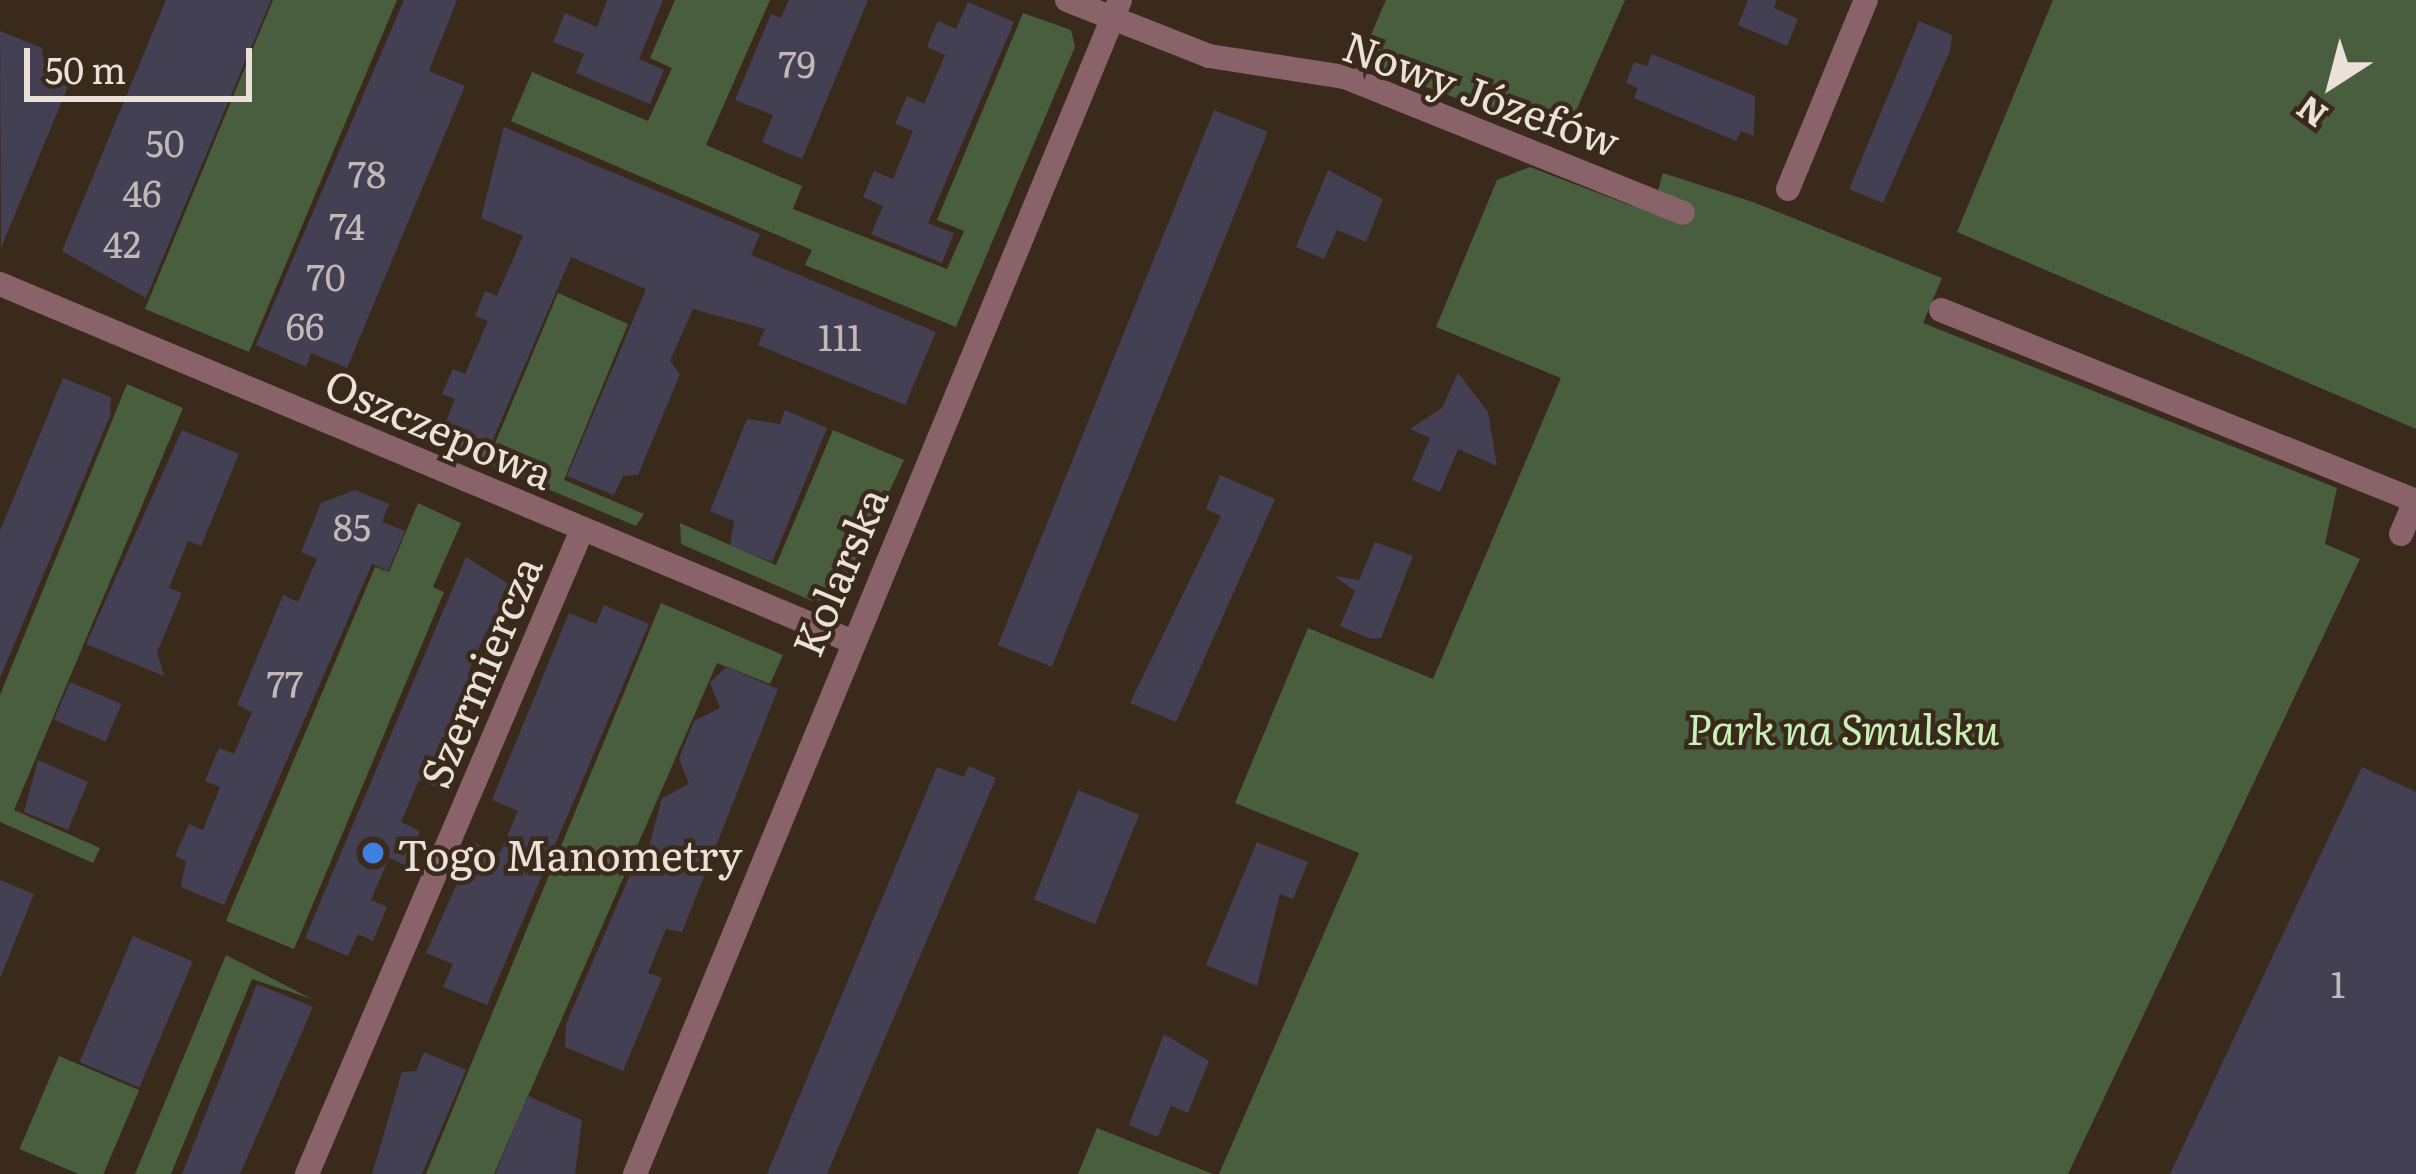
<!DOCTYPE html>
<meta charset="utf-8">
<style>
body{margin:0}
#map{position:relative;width:2416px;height:1174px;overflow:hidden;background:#3a2a1c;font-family:Literata,serif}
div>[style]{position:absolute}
.green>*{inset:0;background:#495d3f;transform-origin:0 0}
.building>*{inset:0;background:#444054;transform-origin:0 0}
.minor>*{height:24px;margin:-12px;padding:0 12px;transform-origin:12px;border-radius:12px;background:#89626a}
.dots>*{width:33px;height:33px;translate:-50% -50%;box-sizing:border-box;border:6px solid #3a2a1c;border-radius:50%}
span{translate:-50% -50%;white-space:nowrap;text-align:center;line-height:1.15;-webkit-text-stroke:9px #3a2a1c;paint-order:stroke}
.number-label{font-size:36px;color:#c2b9b7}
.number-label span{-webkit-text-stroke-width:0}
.street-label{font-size:42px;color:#ece1d8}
.park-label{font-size:42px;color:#c9f0b6;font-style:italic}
.poi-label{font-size:42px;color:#ece1d8}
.left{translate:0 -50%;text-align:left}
.north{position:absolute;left:2272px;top:24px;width:120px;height:120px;-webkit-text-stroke:9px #3a2a1c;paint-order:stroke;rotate:216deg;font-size:33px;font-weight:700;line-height:48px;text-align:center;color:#ece1d8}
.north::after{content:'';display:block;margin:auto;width:42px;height:54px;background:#ece1d8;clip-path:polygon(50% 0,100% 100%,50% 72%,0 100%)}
.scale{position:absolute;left:24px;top:48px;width:228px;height:54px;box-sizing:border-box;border:6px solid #ece1d8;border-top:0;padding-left:15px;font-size:36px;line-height:42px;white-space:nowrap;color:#ece1d8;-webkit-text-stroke:9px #3a2a1c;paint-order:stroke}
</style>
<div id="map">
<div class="green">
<i style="clip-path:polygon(273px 0,397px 0,249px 352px,145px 309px)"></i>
<i style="clip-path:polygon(675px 0,770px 0,706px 145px,802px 186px,793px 209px,947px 269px,964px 231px,937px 220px,1023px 13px,1071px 30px,1075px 47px,956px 327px,805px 265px,812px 250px,511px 121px,532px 72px,648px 121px,672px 68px,650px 58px)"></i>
<i style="clip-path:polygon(1386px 0,1625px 0,1564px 138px,1359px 62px)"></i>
<i style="clip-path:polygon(2053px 0,2416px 0,2416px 429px,1957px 232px)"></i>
<i style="clip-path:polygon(1530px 167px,1632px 206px,1656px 197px,1663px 173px,1753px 202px,1942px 278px,1923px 323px,2337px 488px,2325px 544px,2360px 559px,2068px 1174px,1219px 1174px,1359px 853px,1235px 803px,1308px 628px,1433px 679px,1561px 378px,1436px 327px,1497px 180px)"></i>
<i style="clip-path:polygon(558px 293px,628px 324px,564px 480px,644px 514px,636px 526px,445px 446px,450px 432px,493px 448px)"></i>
<i style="clip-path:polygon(127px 384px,183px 408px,14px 810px,100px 848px,93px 863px,0 822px,0 695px)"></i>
<i style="clip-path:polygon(833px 430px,904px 460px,839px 599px,812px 601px,681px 544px,680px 523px,776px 565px)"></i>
<i style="clip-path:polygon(418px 503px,461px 523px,433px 587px,444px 592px,294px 949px,226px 921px,375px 567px,389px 572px)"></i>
<i style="clip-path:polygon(661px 603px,783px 655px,770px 684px,717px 663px,494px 1174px,426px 1174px)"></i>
<i style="clip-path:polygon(226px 955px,312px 999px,252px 979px,171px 1174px,135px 1174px)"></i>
<i style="left:59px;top:1056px;width:87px;height:101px;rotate:23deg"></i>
<i style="clip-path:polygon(1097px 1128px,1213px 1174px,1078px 1174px)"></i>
</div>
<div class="building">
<i style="clip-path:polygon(166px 0,271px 0,146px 298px,62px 251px)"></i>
<i style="clip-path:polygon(404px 0,457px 0,429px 71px,465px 86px,347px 368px,311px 353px,306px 367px,256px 345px)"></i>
<i style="clip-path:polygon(607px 0,663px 0,639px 59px,664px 70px,650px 104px,576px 73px,584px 54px,553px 42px,565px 13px,597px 27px)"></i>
<i style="clip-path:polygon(789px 0,868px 0,802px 159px,762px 142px,773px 115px,735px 100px,771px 14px,781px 18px)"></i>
<i style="clip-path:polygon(1748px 0,1777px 0,1774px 8px,1798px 19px,1787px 46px,1738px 25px)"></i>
<i style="clip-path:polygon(968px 2px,1014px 22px,928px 223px,954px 233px,942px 263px,871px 234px,883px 206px,863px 197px,874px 171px,893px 179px,913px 131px,895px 124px,907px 96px,924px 104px,945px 55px,927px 47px,932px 34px,938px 21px,956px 29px)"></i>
<i style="clip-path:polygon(1919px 21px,1952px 35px,1950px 51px,1883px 203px,1849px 189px)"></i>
<i style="clip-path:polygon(0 31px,42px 48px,45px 69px,69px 84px,1px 248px)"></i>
<i style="clip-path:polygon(1652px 54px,1755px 96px,1754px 136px,1741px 131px,1736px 141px,1634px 98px,1638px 88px,1626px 83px,1634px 62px,1647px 66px)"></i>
<i style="left:1214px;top:110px;width:58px;height:577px;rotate:22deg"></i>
<i style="clip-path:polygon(504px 127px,760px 234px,751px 255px,936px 332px,905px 405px,758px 345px,765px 329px,693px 309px,670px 361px,680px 374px,638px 475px,623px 476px,614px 495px,567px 476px,646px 289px,571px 257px,491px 444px,445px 424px,455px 399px,442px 394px,448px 380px,453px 369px,465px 374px,488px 321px,475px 316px,485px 291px,497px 296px,523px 236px,481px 218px)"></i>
<i style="clip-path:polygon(1328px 170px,1383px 199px,1366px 242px,1337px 230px,1324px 259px,1296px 247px)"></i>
<i style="clip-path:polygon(1458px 373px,1488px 412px,1497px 466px,1458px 449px,1440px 492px,1412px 480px,1430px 438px,1410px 429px,1442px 408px)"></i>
<i style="clip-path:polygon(63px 378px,111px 397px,110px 416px,0 678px,0 531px)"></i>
<i style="clip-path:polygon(785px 410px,827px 428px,772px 562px,730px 545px,734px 521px,710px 511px,747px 419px,780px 424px)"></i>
<i style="clip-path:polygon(182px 430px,239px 454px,201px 546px,188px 541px,169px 588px,182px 593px,157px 652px,164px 676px,86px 644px)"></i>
<i style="clip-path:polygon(1220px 475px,1275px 499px,1176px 722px,1130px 703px,1221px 516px,1206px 509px)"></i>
<i style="clip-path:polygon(355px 490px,389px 504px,382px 522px,405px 531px,388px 571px,372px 564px,224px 905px,181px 887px,186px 861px,175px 856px,189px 824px,203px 830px,220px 787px,205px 781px,219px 748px,234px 754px,252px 712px,237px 705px,283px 595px,298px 602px,317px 559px,301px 552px,321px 503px)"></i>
<i style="clip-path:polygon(1375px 542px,1413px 556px,1381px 638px,1371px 639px,1340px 626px,1355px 591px,1334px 576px,1359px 580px)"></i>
<i style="clip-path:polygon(466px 557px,521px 592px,502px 636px,487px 630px,477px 652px,468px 674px,484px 681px,437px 788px,419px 780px,401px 822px,420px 831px,405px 865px,389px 858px,371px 900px,387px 907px,373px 941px,358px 934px,348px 956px,305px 938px)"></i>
<i style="clip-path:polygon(604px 605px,649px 624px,487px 1005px,443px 987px,453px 964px,426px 953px,475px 843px,500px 853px,518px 811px,492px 800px,569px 613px,596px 624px)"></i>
<i style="clip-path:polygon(726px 667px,778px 689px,682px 932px,666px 929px,648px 973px,662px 978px,623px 1071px,565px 1047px,566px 1024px,633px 868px,644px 865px,662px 798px,689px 784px,679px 759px,694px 721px,720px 708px,710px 683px)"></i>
<i style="left:70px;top:682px;width:56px;height:41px;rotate:23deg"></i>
<i style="clip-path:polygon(38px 760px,88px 782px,68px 830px,24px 812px)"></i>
<i style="clip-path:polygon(969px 766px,996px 778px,827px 1174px,767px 1174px,937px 767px,964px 777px)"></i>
<i style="clip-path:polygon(2362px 767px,2416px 792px,2416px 1174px,2170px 1174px)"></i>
<i style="left:1078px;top:790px;width:66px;height:118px;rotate:22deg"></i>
<i style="clip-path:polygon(1257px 842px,1308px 862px,1293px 899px,1280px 894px,1257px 986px,1206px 965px)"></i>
<i style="clip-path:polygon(0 880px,34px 894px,1px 976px,0 976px)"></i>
<i style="left:133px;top:936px;width:65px;height:137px;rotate:23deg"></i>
<i style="clip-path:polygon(257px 984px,313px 1007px,240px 1174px,182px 1174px)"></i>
<i style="clip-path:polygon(1164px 1034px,1209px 1061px,1188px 1113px,1171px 1106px,1158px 1137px,1129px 1125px)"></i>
<i style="clip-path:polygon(424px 1052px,466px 1070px,422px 1174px,372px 1174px,402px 1072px,416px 1071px)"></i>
<i style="clip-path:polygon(528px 1096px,582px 1120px,575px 1174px,495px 1174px)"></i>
</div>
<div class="minor">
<i style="left:1067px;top:0;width:153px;rotate:21.5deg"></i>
<i style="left:1209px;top:56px;width:138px;rotate:8.8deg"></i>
<i style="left:1345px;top:77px;width:364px;rotate:21.9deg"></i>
<i style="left:1788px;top:189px;width:204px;rotate:-67.6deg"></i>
<i style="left:0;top:284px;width:923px;rotate:22.76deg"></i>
<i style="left:1941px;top:310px;width:512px;rotate:21.91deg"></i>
<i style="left:2401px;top:534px;width:36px;rotate:-67deg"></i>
<i style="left:307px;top:1174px;width:700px;rotate:-66.88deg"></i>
<i style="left:635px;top:1174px;width:1270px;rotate:-67.55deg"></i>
</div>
<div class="dots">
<i style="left:373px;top:853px;background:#3f7fe0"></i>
</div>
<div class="number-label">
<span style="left:797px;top:63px">79</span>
<span style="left:165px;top:142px">50</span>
<span style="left:367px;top:173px">78</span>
<span style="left:142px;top:192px">46</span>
<span style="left:347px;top:225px">74</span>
<span style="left:122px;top:243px">42</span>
<span style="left:326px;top:276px">70</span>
<span style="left:305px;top:325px">66</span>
<span style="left:840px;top:336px">111</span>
<span style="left:352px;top:526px">85</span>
<span style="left:285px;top:683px">77</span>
<span style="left:2338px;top:983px">1</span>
</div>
<div class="street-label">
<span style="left:1482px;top:92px;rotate:20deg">Nowy Józefów</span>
<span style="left:440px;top:427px;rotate:23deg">Oszczepowa</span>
<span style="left:838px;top:571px;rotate:-67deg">Kolarska</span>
<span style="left:479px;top:671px;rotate:-67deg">Szermiercza</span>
</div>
<div class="park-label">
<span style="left:1843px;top:727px">Park na Smulsku</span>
</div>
<div class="poi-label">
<span class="left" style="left:397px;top:853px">Togo Manometry</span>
</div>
<div class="north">N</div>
<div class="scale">50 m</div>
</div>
